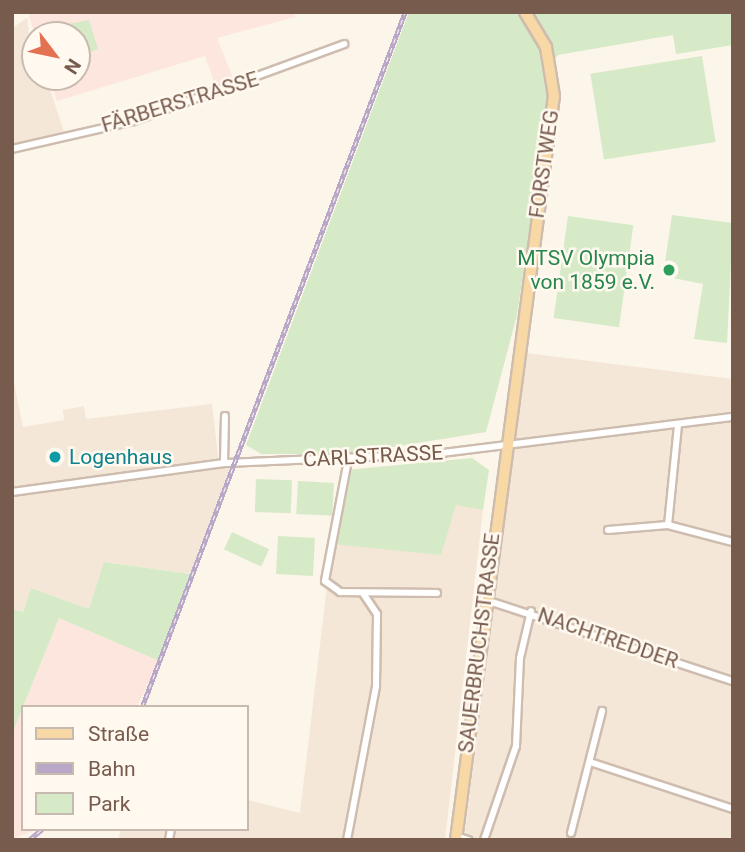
<!DOCTYPE html>
<meta charset="utf-8">
<style>
body{margin:0}
#map{position:relative;width:745px;height:852px;overflow:hidden;background:#fcf5e9;font-family:Roboto,sans-serif}
div>[style]{position:absolute}
.residential>*{inset:0;background:#f4e7d8}
.commercial>*{inset:0;background:#fce6dd}
.green>*{inset:0;background:#d6eac7;transform-origin:0 0}
.roads{filter:drop-shadow(2px 0 #cebdaf) drop-shadow(-2px 0 #cebdaf) drop-shadow(0 2px #cebdaf) drop-shadow(0 -2px #cebdaf)}
.minor>*{height:6px;margin:-3px;padding:0 3px;transform-origin:3px;border-radius:3px;background:#fff}
.primary>*{height:10px;margin:-5px;padding:0 5px;transform-origin:5px;border-radius:5px;background:#f8d8a4}
.rail>*{height:4.5px;margin-top:-2.25px;transform-origin:0;background:repeating-linear-gradient(90deg,#fff9f0 0 5px,#b8a7c7 0 10px);box-sizing:border-box;border-block:2px solid #b8a7c7}
.dots>*{width:19px;height:19px;translate:-50% -50%;box-sizing:border-box;border:4px solid #fff9f0;border-radius:50%}
span{translate:-50% -50%;white-space:nowrap;text-align:center;line-height:1.15;-webkit-text-stroke:5px #fff9f0;paint-order:stroke}
.street-label{font-size:21px;color:#775b4d}
.leisure-label{font-size:21px;color:#27864d}
.right{translate:-100% -50%;text-align:right}
.culture-label{font-size:21px;color:#0d838f}
.left{translate:0 -50%;text-align:left}
.frame{position:absolute;inset:0;border:14px solid #775b4d;pointer-events:none}
.legend{position:absolute;left:21px;top:705px;width:228px;height:126px;box-sizing:border-box;background:#fff9f0;border:2px solid #c9baaf;margin:0;padding:9px 12px;list-style:none;font-size:21px;color:#775b4d}
.legend li{display:flex;align-items:center;gap:14px;height:35px}
.legend b{width:35px;border:2px solid #c9baaf}
.north{position:absolute;left:21px;top:21px;width:70px;height:70px;box-sizing:border-box;background:#fff9f0;border:2px solid #c9baaf;border-radius:50%;rotate:122deg;font-size:19px;font-weight:700;line-height:28px;text-align:center;color:#775b4d}
.north::after{content:'';display:block;margin:auto;width:24px;height:32px;background:#e37152;clip-path:polygon(50% 0,100% 100%,50% 72%,0 100%)}
</style>
<div id="map">
<div class="residential">
<i style="clip-path:polygon(27px 18px,35px 77px,46px 77px,65px 135px,12px 149px,12px 28px)"></i>
<i style="clip-path:polygon(526px 353px,733px 379px,733px 840px,464px 840px)"></i>
<i style="clip-path:polygon(12px 373px,23px 427px,64px 420px,63px 410px,84px 406px,86px 419px,212px 404px,219px 464px,231px 466px,190px 574px,105px 562px,89px 609px,31px 588px,23px 612px,12px 609px)"></i>
<i style="clip-path:polygon(456px 504px,483px 510px,445px 840px,118px 840px,121px 829px,247px 829px,247px 800px,300px 813px,332px 544px)"></i>
</div>
<div class="commercial">
<i style="clip-path:polygon(28px 12px,294px 12px,295px 17px,217px 38px,234px 81px,216px 87px,205px 56px,57px 101px,49px 77px,77px 77px,77px 35px,35px 35px)"></i>
<i style="clip-path:polygon(59px 618px,159px 661px,137px 707px,23px 707px)"></i>
<i style="clip-path:polygon(23px 707px,23px 829px,36px 829px,12px 840px,12px 734px)"></i>
</div>
<div class="green">
<i style="clip-path:polygon(409px 12px,733px 12px,733px 45px,676px 54px,673px 35px,558px 55px,546px 71px,548px 103px,517px 315px,486px 432px,349px 454px,261px 454px,246px 445px)"></i>
<i style="clip-path:polygon(89px 20px,98px 49px,77px 57px,77px 35px,46px 35px,53px 27px)"></i>
<i style="left:702px;top:56px;width:87px;height:113px;rotate:81deg"></i>
<i style="clip-path:polygon(672px 215px,733px 223px,727px 343px,694px 339px,703px 284px,663px 276px)"></i>
<i style="left:568px;top:216px;width:66px;height:103px;rotate:8deg"></i>
<i style="clip-path:polygon(472px 458px,489px 470px,483px 510px,456px 505px,441px 555px,332px 544px,346px 470px)"></i>
<i style="left:256px;top:479px;width:36px;height:33px;rotate:2deg"></i>
<i style="left:298px;top:481px;width:36px;height:33px;rotate:3deg"></i>
<i style="left:232px;top:532px;width:41px;height:19px;rotate:25deg"></i>
<i style="left:278px;top:536px;width:37px;height:38px;rotate:3deg"></i>
<i style="clip-path:polygon(104px 562px,190px 574px,159px 661px,59px 618px,12px 734px,12px 609px,23px 612px,31px 588px,89px 609px)"></i>
</div>
<div class="roads">
<div class="minor">
<i style="left:12px;top:149px;width:125px;rotate:-12.9deg"></i>
<i style="left:134px;top:121px;width:224px;rotate:-20.1deg"></i>
<i style="left:678px;top:425px;width:100px;rotate:95.7deg"></i>
<i style="left:668px;top:525px;width:67px;rotate:14.7deg"></i>
<i style="left:348px;top:460px;width:123px;rotate:100.8deg"></i>
<i style="left:325px;top:581px;width:19px;rotate:36deg"></i>
<i style="left:340px;top:592px;width:97px;rotate:0.6deg"></i>
<i style="left:224px;top:463px;width:47px;rotate:-88.8deg"></i>
<i style="left:12px;top:492px;width:214px;rotate:-7.8deg"></i>
<i style="left:224px;top:463px;width:210px;rotate:-2.5deg"></i>
<i style="left:434px;top:454px;width:301px;rotate:-7.1deg"></i>
<i style="left:608px;top:530px;width:60px;rotate:-4.8deg"></i>
<i style="left:483px;top:599px;width:263px;rotate:18.2deg"></i>
<i style="left:593px;top:763px;width:147px;rotate:18.2deg"></i>
<i style="left:571px;top:833px;width:126px;rotate:-75.7deg"></i>
<i style="left:456px;top:836px;width:13px;rotate:18deg"></i>
<i style="left:169px;top:840px;width:11px;rotate:-80deg"></i>
<i style="left:347px;top:840px;width:157px;rotate:-79.3deg"></i>
<i style="left:376px;top:686px;width:72px;rotate:-89.2deg"></i>
<i style="left:377px;top:614px;width:25px;rotate:-124deg"></i>
<i style="left:484px;top:840px;width:99px;rotate:-71.2deg"></i>
<i style="left:516px;top:746px;width:88px;rotate:-87.4deg"></i>
<i style="left:520px;top:658px;width:48px;rotate:-76.8deg"></i>
</div>
<div class="primary">
<i style="left:456px;top:840px;width:750px;rotate:-82.5deg"></i>
<i style="left:554px;top:96px;width:50px;rotate:-99.3deg"></i>
<i style="left:546px;top:47px;width:41px;rotate:-121deg"></i>
</div>
</div>
<div class="rail">
<i style="left:142px;top:707px;width:743px;rotate:-69.27deg"></i>
<i style="left:29px;top:840px;width:17px;rotate:-40deg"></i>
</div>
<div class="dots">
<i style="left:669px;top:270px;background:#2e9e5b"></i>
<i style="left:55px;top:457px;background:#0f9aa8"></i>
</div>
<div class="street-label">
<span style="left:180px;top:102px;rotate:-17deg">FÄRBERSTRASSE</span>
<span style="left:544px;top:164px;rotate:-82deg">FORSTWEG</span>
<span style="left:373px;top:456px;rotate:-3deg">CARLSTRASSE</span>
<span style="left:608px;top:638px;rotate:19deg">NACHTREDDER</span>
<span style="left:479px;top:643px;rotate:-83deg">SAUERBRUCHSTRASSE</span>
</div>
<div class="leisure-label">
<span class="right" style="left:655px;top:270px">MTSV Olympia<br>von 1859 e.V.</span>
</div>
<div class="culture-label">
<span class="left" style="left:69px;top:457px">Logenhaus</span>
</div>
<div class="frame"></div>
<ul class="legend">
<li><b style="height:9px;background:#f8d8a4"></b>Straße</li>
<li><b style="height:9px;background:#b8a7c7"></b>Bahn</li>
<li><b style="height:19px;background:#d6eac7"></b>Park</li>
</ul>
<div class="north">N</div>
</div>
